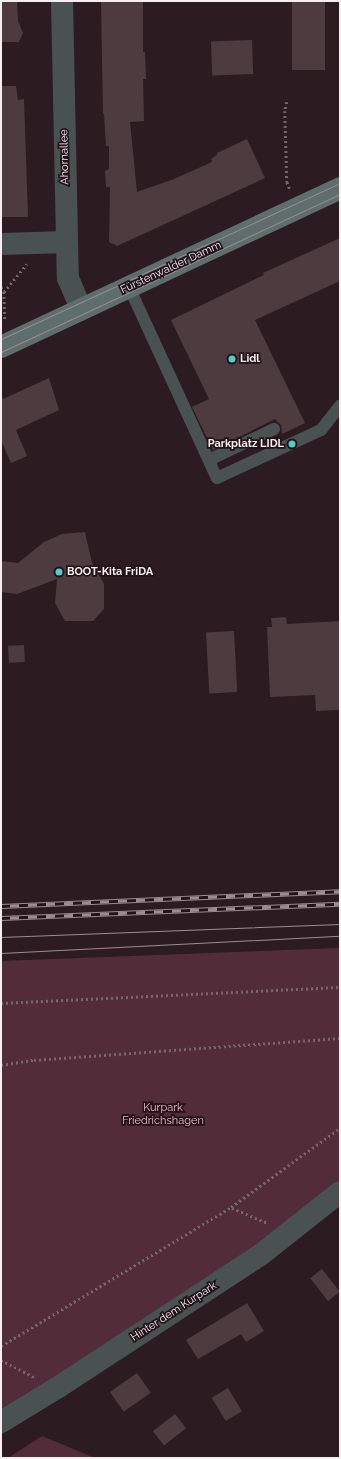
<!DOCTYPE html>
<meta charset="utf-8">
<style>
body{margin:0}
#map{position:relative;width:341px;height:1459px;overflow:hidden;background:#2c1c21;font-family:Raleway,sans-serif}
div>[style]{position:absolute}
.green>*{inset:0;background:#532c39}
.building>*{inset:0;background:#4d3b40;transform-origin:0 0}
.path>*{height:2.5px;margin-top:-1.25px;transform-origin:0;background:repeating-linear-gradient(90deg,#75676c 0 2px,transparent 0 5px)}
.service>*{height:12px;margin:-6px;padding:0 6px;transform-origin:6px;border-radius:6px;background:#495251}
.minor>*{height:22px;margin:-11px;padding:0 11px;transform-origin:11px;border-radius:11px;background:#495251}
.secondary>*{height:22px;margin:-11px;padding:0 11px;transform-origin:11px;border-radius:11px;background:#5e6e6c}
.tram>*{height:1px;margin:-0.5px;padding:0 0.5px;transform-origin:0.5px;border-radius:0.5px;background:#9a8c90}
.rail>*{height:4.5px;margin-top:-2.25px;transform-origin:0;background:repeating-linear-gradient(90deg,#221318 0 9px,#9a8c90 0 18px);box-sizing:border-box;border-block:1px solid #9a8c90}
.dots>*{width:11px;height:11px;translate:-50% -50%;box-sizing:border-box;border:2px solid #221318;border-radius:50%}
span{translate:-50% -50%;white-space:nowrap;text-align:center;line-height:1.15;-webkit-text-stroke:3.5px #221318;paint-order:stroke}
.street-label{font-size:11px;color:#f8edf0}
.poi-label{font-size:11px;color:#f8edf0;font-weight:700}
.left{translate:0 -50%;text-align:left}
.right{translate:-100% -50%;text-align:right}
.park-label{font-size:11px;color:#f5b9cb}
.frame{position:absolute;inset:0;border:2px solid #f8edf0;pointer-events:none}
</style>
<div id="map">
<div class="green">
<i style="clip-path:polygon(340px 948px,340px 1183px,220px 1276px,1px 1412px,1px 961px)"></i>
<i style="clip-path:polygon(42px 1436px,95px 1458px,8px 1458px)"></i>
</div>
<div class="building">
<i style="clip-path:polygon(1px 1px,17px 1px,18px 21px,23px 33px,19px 42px,1px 42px)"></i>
<i style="clip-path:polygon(101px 1px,143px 1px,143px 52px,145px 52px,146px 79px,143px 79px,144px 121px,130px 122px,137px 192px,174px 179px,212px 162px,211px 159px,217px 155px,217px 153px,247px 139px,265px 178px,117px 246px,109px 242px,110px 187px,106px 187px,105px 171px,109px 169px,109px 146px,106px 146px,104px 114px,103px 114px)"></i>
<i style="left:292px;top:1px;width:33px;height:69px"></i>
<i style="left:252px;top:40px;width:34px;height:41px;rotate:88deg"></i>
<i style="clip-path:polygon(1px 86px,16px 86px,18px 100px,24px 99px,28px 217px,1px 217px)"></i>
<i style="clip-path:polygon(340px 238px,340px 281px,255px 320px,305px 423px,282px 434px,281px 425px,275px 419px,213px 450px,192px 407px,209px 399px,171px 320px,264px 275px,263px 273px)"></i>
<i style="clip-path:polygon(49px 378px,59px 410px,16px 430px,27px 456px,11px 463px,1px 440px,1px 396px,3px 399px)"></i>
<i style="clip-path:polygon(85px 532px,92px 563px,104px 584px,104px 609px,93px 621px,65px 621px,55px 603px,57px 579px,17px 594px,1px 592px,1px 561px,18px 563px,44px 542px,62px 534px)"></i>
<i style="clip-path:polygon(286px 617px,287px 624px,340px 621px,340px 710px,316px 711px,315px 695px,270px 697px,267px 627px,272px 627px,271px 618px)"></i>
<i style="left:234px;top:631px;width:61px;height:28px;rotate:87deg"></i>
<i style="left:24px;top:645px;width:17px;height:16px;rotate:87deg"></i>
<i style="left:322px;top:1269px;width:29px;height:15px;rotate:52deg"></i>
<i style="clip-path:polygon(247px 1303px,264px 1331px,246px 1342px,241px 1334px,198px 1359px,186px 1340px)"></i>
<i style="left:137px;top:1373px;width:24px;height:33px;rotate:55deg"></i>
<i style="left:228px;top:1388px;width:27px;height:19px;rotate:59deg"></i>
<i style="left:175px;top:1414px;width:18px;height:28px;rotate:52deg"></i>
</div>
<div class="path">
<i style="left:287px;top:102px;width:9px;rotate:103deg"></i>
<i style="left:285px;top:111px;width:71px;rotate:88.4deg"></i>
<i style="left:287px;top:182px;width:8px;rotate:67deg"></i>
<i style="left:1px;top:287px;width:6px;rotate:59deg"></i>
<i style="left:4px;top:292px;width:36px;rotate:-51deg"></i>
<i style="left:4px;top:292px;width:28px;rotate:88deg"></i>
<i style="left:1px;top:1003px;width:339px;rotate:-2.7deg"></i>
<i style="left:1px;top:1065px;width:33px;rotate:-9deg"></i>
<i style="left:34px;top:1060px;width:307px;rotate:-4.1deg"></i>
<i style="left:232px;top:1208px;width:39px;rotate:23deg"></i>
<i style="left:1px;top:1346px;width:269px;rotate:-31.1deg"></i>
<i style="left:231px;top:1207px;width:135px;rotate:-35.9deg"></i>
<i style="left:1px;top:1360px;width:38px;rotate:27deg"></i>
</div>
<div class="service">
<i style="left:129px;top:287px;width:210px;rotate:65.3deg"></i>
<i style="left:217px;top:478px;width:115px;rotate:-24.8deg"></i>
<i style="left:321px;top:430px;width:31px;rotate:-52deg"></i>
<i style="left:209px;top:460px;width:72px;rotate:-25.5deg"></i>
</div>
<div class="minor">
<i style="left:62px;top:1px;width:277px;rotate:88.8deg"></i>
<i style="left:68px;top:278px;width:34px;rotate:67deg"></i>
<i style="left:1px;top:244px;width:65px;rotate:-1.8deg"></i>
<i style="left:1px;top:1422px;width:66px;rotate:-31.3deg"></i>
<i style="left:57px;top:1388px;width:241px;rotate:-33.2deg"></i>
<i style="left:259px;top:1256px;width:103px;rotate:-38.3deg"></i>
</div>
<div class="secondary">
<i style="left:1px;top:347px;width:374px;rotate:-25.1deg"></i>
</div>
<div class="tram">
<i style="left:1px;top:339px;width:373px;rotate:-24.7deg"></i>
<i style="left:1px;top:352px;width:374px;rotate:-25deg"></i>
<i style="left:1px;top:937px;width:339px;rotate:-2.2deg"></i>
<i style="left:1px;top:953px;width:339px;rotate:-2.9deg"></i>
</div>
<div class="rail">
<i style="left:1px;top:906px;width:339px;rotate:-2.5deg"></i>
<i style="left:1px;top:918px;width:339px;rotate:-2.4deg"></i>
</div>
<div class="dots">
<i style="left:232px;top:359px;background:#54cdc8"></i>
<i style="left:292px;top:444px;background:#54cdc8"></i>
<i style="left:59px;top:572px;background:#54cdc8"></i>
</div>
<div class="street-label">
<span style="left:65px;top:157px;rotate:-91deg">Ahornallee</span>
<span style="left:171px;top:268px;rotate:-25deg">Fürstenwalder Damm</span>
<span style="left:174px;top:1312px;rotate:-33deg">Hinter dem Kurpark</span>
</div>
<div class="poi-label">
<span class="left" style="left:240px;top:359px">Lidl</span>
<span class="right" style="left:284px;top:444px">Parkplatz LIDL</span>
<span class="left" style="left:67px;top:572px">BOOT-Kita FriDA</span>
</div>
<div class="park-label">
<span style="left:163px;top:1115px">Kurpark<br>Friedrichshagen</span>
</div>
<div class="frame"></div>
</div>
